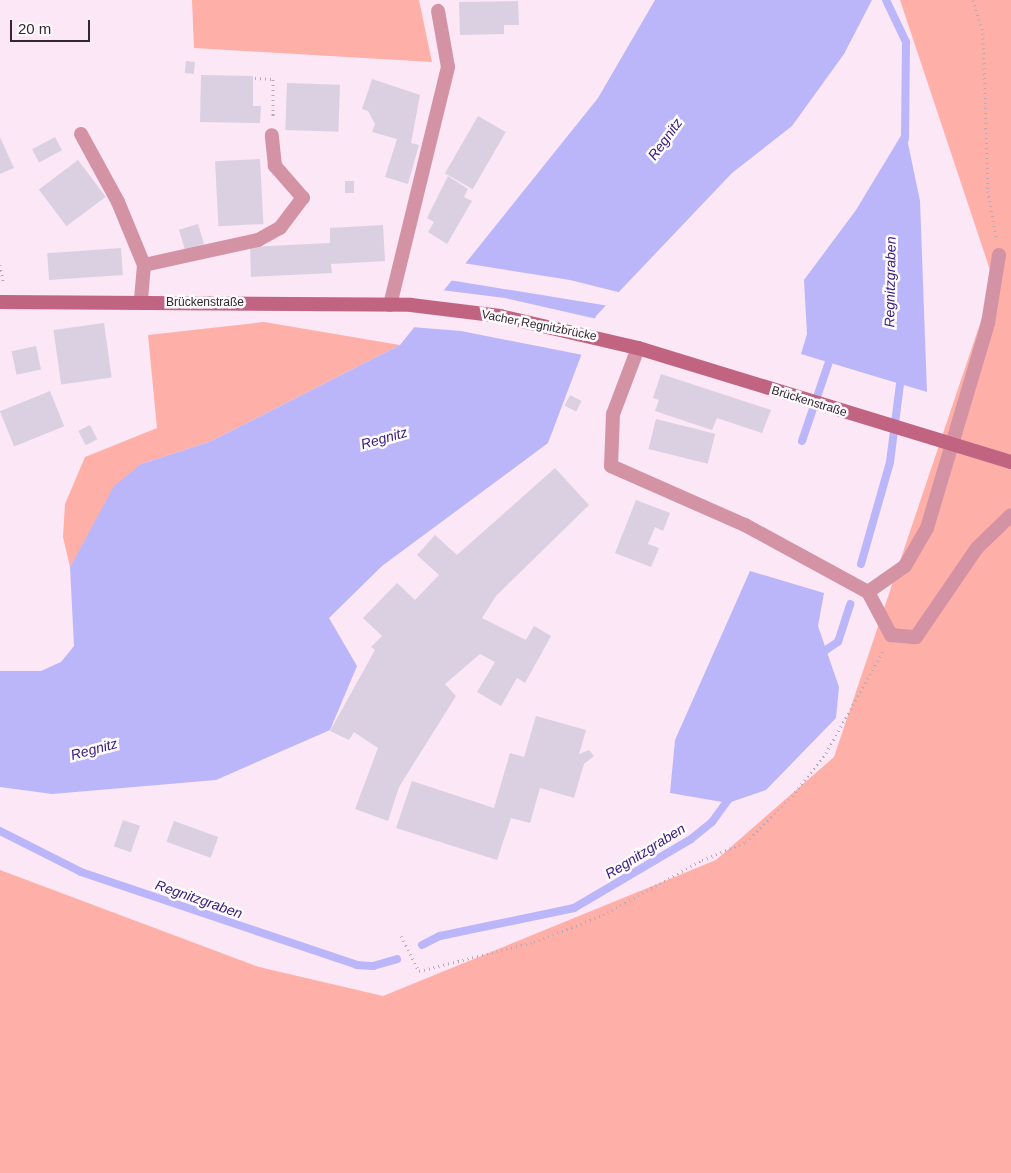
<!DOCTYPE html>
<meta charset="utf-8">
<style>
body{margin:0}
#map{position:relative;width:1011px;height:1173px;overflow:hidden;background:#fbe7f5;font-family:Helvetica,sans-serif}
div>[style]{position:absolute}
.green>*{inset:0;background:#feb0a8}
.water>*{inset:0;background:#bbb6f9}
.pier>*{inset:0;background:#fbe7f5}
.stream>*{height:8px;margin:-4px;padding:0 4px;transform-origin:4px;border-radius:4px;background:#bbb6f9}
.building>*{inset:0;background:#dbd0e2;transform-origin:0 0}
.path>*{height:3px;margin-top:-1.5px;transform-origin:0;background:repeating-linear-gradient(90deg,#b9a9b5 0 1px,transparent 0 5px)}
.service>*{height:14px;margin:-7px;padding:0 7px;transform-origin:7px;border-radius:7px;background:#d393a4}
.minor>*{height:14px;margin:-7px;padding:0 7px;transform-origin:7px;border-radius:7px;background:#d393a4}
.secondary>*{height:14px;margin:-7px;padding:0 7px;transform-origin:7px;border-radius:7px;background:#c06481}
span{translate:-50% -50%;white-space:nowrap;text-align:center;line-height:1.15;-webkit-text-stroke:5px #fefafd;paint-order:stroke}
.street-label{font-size:12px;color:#30292e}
.water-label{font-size:14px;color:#39217f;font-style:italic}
.scale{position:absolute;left:10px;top:20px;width:80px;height:22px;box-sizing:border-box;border:2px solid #30292e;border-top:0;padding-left:6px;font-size:15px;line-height:18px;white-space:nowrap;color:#30292e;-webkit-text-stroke:4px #fefafd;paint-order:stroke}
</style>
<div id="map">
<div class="green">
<i style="clip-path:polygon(192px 0,419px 0,432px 62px,194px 48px)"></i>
<i style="clip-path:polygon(900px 0,1011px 0,1011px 1173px,0 1173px,0 870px,259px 967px,383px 996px,716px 860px,834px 757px,994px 282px)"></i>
<i style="clip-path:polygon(264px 322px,400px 345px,209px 442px,141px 464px,91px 530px,70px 567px,63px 537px,65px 504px,85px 457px,157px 428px,148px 335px)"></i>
</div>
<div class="water">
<i style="clip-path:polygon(655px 0,872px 0,844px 54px,792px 126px,732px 173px,596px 316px,548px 443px,382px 566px,329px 618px,357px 666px,330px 730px,216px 780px,52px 794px,0 787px,0 671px,41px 671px,61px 662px,74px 646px,70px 567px,114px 486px,141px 464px,209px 442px,400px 345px,598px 98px)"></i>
<i style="clip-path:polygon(905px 129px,920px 201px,927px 392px,801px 354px,807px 334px,804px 280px,856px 210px)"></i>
<i style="clip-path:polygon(750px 571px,824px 593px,818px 626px,839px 687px,836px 718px,766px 790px,728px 803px,670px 793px,675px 740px)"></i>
</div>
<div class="pier">
<i style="clip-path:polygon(463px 263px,570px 280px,622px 293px,609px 306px,449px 280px)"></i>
<i style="clip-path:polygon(441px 290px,505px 298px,597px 319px,583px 355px,461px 331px,411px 327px)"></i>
</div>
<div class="stream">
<i style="left:886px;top:0;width:47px;rotate:64.5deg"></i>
<i style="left:906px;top:42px;width:97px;rotate:90.6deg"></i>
<i style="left:802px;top:441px;width:93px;rotate:-71.2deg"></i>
<i style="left:861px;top:564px;width:106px;rotate:-74.1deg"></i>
<i style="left:890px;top:462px;width:87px;rotate:-82.7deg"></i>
<i style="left:817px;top:656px;width:25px;rotate:-34deg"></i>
<i style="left:838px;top:642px;width:40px;rotate:-72deg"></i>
<i style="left:0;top:831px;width:91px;rotate:26.8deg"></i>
<i style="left:81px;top:872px;width:291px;rotate:18.6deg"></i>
<i style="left:357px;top:965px;width:16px;rotate:4deg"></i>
<i style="left:373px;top:966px;width:25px;rotate:-16deg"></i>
<i style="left:422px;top:945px;width:20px;rotate:-27deg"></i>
<i style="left:440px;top:936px;width:137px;rotate:-11.8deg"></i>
<i style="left:574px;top:908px;width:136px;rotate:-30.5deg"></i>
<i style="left:691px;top:839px;width:27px;rotate:-39deg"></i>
<i style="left:712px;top:822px;width:34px;rotate:-54deg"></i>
</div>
<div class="building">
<i style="clip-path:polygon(518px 1px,519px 25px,504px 25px,504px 34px,460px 35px,459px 2px)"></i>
<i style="left:186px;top:61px;width:9px;height:12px;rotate:6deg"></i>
<i style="clip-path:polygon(201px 75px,253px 76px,253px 106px,261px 106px,260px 123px,200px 122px)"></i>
<i style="clip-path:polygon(372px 79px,420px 95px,411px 143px,419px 145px,408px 184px,385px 177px,397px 139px,372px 132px,375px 124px,368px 111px,362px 109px)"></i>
<i style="left:287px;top:83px;width:53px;height:47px;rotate:2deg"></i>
<i style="left:478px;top:116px;width:32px;height:66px;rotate:30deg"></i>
<i style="clip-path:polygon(0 137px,14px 168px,0 174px)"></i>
<i style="left:55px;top:137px;width:15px;height:26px;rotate:62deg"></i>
<i style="left:260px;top:159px;width:65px;height:45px;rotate:87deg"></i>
<i style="left:78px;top:160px;width:46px;height:49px;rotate:53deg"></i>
<i style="clip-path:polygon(448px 176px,468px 189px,464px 197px,472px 201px,447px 244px,428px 232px,434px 222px,427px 218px)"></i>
<i style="left:345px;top:181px;width:9px;height:12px"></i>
<i style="left:198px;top:224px;width:21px;height:20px;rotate:73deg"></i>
<i style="clip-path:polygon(383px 225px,385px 261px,331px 264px,332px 273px,251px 277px,250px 247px,330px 243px,330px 228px)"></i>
<i style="left:121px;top:248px;width:27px;height:74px;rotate:86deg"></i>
<i style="left:104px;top:323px;width:55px;height:51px;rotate:82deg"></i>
<i style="left:36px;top:346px;width:24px;height:25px;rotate:78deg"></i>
<i style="clip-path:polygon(661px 374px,771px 410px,762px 433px,717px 418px,712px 430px,655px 411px,659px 400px,653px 398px)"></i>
<i style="left:50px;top:391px;width:38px;height:54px;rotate:68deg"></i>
<i style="left:570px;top:395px;width:13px;height:12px;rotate:27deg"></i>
<i style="left:656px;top:419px;width:61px;height:31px;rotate:14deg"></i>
<i style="left:90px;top:425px;width:16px;height:13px;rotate:63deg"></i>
<i style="clip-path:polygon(555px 468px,589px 505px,496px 596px,482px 618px,526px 640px,534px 626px,551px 636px,525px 683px,517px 678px,501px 706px,477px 692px,495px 662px,480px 654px,445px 684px,456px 696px,399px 787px,388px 821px,355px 809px,378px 748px,354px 732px,349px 740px,330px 731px,375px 650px,371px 647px,382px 636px,363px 618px,397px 583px,415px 600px,439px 575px,417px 555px,435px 535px,457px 555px)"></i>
<i style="clip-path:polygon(636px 500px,670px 513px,663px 531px,655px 527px,648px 544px,659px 548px,651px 567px,615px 553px)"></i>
<i style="clip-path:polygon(536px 716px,586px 730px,579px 754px,589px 750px,594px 756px,584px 764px,574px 798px,540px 788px,530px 823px,511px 818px,497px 860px,396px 828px,412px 781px,494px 808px,510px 753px,524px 757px)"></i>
<i style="left:123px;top:820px;width:18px;height:28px;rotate:19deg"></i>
<i style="left:174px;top:821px;width:47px;height:22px;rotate:20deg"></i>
</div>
<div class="path">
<i style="left:973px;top:0;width:34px;rotate:73deg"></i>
<i style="left:983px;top:33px;width:158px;rotate:88.2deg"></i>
<i style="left:988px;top:191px;width:47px;rotate:80.1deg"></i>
<i style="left:255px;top:78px;width:18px;rotate:3deg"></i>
<i style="left:273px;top:79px;width:38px;rotate:90deg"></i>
<i style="left:0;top:265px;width:16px;rotate:79deg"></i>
<i style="left:401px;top:936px;width:39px;rotate:63deg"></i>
<i style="left:419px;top:971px;width:119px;rotate:-14.2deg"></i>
<i style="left:534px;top:942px;width:74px;rotate:-21.4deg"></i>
<i style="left:603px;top:915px;width:113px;rotate:-29.1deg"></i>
<i style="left:702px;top:860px;width:48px;rotate:-22.2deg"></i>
<i style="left:746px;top:842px;width:65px;rotate:-45deg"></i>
<i style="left:792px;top:796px;width:55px;rotate:-51.7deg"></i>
<i style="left:826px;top:753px;width:117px;rotate:-60.8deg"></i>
</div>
<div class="service">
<i style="left:81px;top:134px;width:77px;rotate:61.4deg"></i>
<i style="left:118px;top:202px;width:68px;rotate:67.6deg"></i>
<i style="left:144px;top:265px;width:38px;rotate:95deg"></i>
<i style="left:144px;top:265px;width:117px;rotate:-12.4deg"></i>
<i style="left:258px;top:240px;width:25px;rotate:-29deg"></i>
<i style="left:280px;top:228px;width:38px;rotate:-53deg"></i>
<i style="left:303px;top:198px;width:43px;rotate:-131.2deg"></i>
<i style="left:275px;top:166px;width:31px;rotate:-96deg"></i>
<i style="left:638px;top:348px;width:71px;rotate:110.7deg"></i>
<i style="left:613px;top:414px;width:52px;rotate:92.2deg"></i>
<i style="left:611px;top:466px;width:146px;rotate:23.8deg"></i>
<i style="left:745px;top:525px;width:140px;rotate:28.6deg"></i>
<i style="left:868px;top:592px;width:45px;rotate:-35.1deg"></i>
<i style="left:905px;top:566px;width:44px;rotate:-59.9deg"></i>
<i style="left:927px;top:528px;width:214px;rotate:-73.4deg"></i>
<i style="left:988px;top:323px;width:69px;rotate:-80.8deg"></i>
<i style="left:868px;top:592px;width:49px;rotate:61.9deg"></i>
<i style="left:891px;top:635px;width:25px;rotate:5deg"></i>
<i style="left:916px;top:637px;width:108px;rotate:-55.6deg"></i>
<i style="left:977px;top:548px;width:47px;rotate:-44.1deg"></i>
</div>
<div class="minor">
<i style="left:390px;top:305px;width:245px;rotate:-76.3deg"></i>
<i style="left:448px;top:67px;width:57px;rotate:-100.1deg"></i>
</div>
<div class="secondary">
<i style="left:0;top:302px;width:411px;rotate:0.4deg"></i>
<i style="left:411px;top:305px;width:90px;rotate:7deg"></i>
<i style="left:500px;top:316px;width:142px;rotate:13.1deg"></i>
<i style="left:638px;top:348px;width:390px;rotate:17deg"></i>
</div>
<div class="street-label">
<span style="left:205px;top:303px">Brückenstraße</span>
<span style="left:539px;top:326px;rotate:11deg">Vacher Regnitzbrücke</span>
<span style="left:809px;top:402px;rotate:17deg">Brückenstraße</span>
</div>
<div class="water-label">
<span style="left:665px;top:139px;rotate:-54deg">Regnitz</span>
<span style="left:890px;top:282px;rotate:-89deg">Regnitzgraben</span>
<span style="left:384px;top:438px;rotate:-16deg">Regnitz</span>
<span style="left:94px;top:749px;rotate:-15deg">Regnitz</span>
<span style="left:645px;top:851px;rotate:-32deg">Regnitzgraben</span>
<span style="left:199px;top:899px;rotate:19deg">Regnitzgraben</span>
</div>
<div class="scale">20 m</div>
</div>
